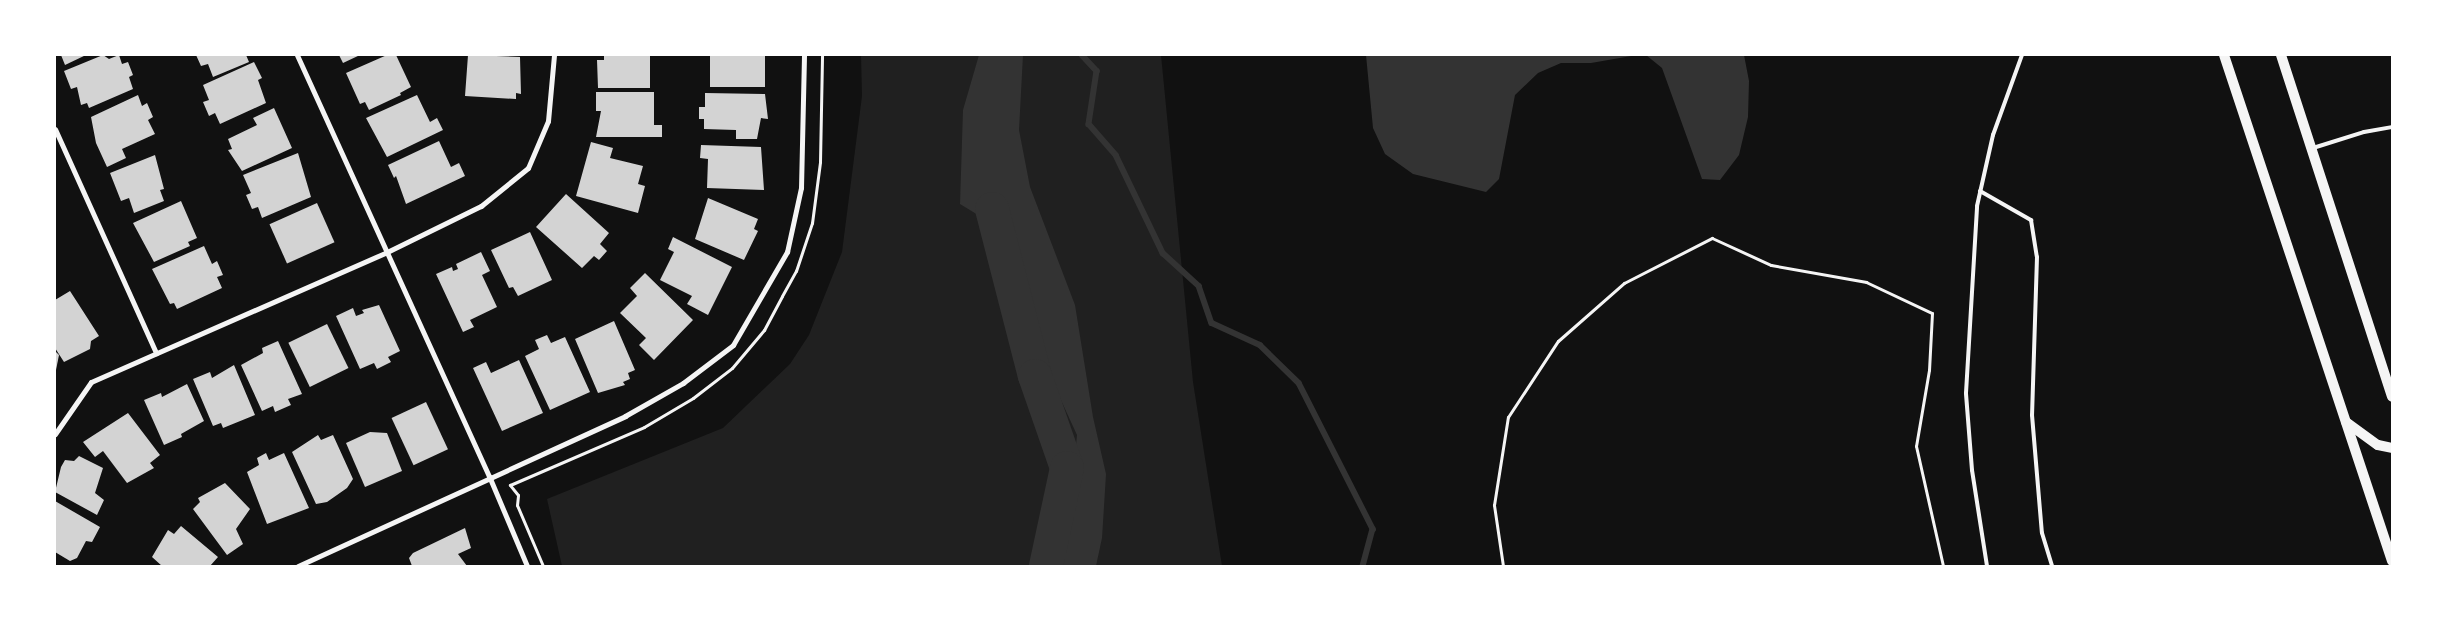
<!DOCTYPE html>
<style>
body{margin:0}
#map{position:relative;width:2447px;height:621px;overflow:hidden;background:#111;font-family:Lato,sans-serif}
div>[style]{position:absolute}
.green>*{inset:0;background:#202020}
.water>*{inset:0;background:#333}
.stream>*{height:5.5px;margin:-2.75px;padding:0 2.75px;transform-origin:2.75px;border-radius:2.75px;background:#333}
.river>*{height:34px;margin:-17px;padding:0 17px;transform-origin:17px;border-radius:17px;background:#333}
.building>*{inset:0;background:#d3d3d3;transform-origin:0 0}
.path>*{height:3px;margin:-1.5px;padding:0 1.5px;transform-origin:1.5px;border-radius:1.5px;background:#f5f5f5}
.service>*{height:4px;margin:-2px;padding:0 2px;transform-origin:2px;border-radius:2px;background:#f5f5f5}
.minor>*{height:5px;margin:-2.5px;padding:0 2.5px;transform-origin:2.5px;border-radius:2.5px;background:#f5f5f5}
.secondary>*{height:10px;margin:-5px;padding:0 5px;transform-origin:5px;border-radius:5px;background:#f5f5f5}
span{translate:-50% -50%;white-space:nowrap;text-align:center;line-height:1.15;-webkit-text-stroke:4px #fff;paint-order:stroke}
.frame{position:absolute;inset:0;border:56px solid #fff;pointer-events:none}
</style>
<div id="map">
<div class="green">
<i style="clip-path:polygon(861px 55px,1161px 55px,1193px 382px,1222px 566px,562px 566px,547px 499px,723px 428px,790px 364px,809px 335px,842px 252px,862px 96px)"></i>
</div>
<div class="water">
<i style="clip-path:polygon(979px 55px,1023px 55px,1019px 130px,1030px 187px,1075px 305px,1093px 417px,1106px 474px,1102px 538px,1096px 566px,1053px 566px,1070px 509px,1077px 435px,1031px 335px,1027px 304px,988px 221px,960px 204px,963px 110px)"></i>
<i style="clip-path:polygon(1637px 55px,1591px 63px,1561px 63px,1538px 73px,1515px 95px,1499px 179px,1486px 192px,1413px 174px,1385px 154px,1373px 128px,1366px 55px)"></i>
<i style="clip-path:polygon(1646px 55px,1744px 55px,1749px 81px,1748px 117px,1739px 155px,1720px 180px,1702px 179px,1662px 68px)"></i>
</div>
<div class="stream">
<i style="left:1082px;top:55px;width:22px;rotate:47deg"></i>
<i style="left:1097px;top:71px;width:54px;rotate:98.6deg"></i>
<i style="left:1089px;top:124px;width:41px;rotate:48.9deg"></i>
<i style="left:1116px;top:155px;width:109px;rotate:64.4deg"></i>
<i style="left:1163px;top:253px;width:49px;rotate:42.5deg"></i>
<i style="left:1199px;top:286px;width:39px;rotate:71deg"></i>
<i style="left:1212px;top:323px;width:53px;rotate:24.6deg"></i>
<i style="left:1260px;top:345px;width:54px;rotate:44.3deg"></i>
<i style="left:1299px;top:383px;width:164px;rotate:63.1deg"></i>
<i style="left:1373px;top:529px;width:38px;rotate:105deg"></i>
</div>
<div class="river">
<i style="left:992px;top:209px;width:172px;rotate:75.6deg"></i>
<i style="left:1035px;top:376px;width:97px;rotate:70.8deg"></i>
<i style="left:1067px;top:468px;width:100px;rotate:102.1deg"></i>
</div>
<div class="building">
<i style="clip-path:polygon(61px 55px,86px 55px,65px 65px)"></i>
<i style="clip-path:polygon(103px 55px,109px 59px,119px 55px,122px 64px,128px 62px,133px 75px,129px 77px,133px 89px,89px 108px,87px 103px,81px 105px,77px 87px,71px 89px,64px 71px)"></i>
<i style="clip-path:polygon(196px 55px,246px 55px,249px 62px,213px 77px,208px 64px,201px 66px)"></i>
<i style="clip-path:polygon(339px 55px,360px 55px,343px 63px)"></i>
<i style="clip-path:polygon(387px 55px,396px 55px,411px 87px,400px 93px,401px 95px,369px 110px,365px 102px,360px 104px,346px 73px)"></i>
<i style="clip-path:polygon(468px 55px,520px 57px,521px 94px,516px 93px,516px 99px,465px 96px)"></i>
<i style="clip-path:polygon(604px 55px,650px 55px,650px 88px,598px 88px,597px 60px,604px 60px)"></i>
<i style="left:710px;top:55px;width:55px;height:32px"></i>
<i style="clip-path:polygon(254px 62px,262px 78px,258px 80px,266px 103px,220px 124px,215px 113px,209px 116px,203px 102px,209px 100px,203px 85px)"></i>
<i style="clip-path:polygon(596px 92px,654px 92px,654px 125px,662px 125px,662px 137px,596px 137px,601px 111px,596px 111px)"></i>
<i style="clip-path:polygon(705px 93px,765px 94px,768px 119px,761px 118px,757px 139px,736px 139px,736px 130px,704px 129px,704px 119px,699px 119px,699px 107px,705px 107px)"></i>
<i style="clip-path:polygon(138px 95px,142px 106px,147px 103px,153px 117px,148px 120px,155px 134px,122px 149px,126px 158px,107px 167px,96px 143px,91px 117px)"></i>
<i style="clip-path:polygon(417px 95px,430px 122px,437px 118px,443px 130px,387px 157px,366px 118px)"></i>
<i style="clip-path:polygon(274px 108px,292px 148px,242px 171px,228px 150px,232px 149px,228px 139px,257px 125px,253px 118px)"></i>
<i style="clip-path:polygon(439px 141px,451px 167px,459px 163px,465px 176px,406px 204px,396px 176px,394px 178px,388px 165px)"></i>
<i style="clip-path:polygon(591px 142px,613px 148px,610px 158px,643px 166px,638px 184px,645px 186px,638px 213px,576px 196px)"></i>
<i style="clip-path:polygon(701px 145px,761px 147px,764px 190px,707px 188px,708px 159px,700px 158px)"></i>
<i style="clip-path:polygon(298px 153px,311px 197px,262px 218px,258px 207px,252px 209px,246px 195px,251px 193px,243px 175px)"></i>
<i style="clip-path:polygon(155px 155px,164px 189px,160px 190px,164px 201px,134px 213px,129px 198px,121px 201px,110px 173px)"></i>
<i style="clip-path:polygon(566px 194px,609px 233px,600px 244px,607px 251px,599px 260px,594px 256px,582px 268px,536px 227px)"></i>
<i style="clip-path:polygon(708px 198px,758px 219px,754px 229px,758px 231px,744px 260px,695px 239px)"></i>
<i style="clip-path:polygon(181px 201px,197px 238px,188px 242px,190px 246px,154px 262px,133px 223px)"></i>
<i style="left:317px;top:203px;width:43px;height:52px;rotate:66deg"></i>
<i style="clip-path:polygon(530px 232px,552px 280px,518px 296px,513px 287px,509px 288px,491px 250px)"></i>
<i style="clip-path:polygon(673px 237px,732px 267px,708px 315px,687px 304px,692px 296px,660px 280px,674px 252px,668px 249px)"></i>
<i style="clip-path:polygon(204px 246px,212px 264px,217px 261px,223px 275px,217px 277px,222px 288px,177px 309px,174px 303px,170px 304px,152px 269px)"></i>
<i style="clip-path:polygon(481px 252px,490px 271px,482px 275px,497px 307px,470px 320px,474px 327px,463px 332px,436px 274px,452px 267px,453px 271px,458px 269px,456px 264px)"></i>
<i style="clip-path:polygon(645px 273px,693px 320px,654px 360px,639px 345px,646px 338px,620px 313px,637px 296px,630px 288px)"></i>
<i style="clip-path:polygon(70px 291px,99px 336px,91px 341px,90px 349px,64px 362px,55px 348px,55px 300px)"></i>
<i style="clip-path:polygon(379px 305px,400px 351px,388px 357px,391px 362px,377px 369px,374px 363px,360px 369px,336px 316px,353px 308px,356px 316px,364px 313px,362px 310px)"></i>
<i style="clip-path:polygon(614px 321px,635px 370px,628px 373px,630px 379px,623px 382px,625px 385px,598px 393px,575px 339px)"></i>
<i style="left:327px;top:324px;width:49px;height:43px;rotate:64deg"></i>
<i style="clip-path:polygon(547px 335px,551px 343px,565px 337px,590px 392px,550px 410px,525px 356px,539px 349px,535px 340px)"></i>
<i style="clip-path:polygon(278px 341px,302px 394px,288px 399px,291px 405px,275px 412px,273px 406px,262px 411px,241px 365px,263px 353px,262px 348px)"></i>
<i style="clip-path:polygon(55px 351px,59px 355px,56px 370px,55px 370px)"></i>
<i style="clip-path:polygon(519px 360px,543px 413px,502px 431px,473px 368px,486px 362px,491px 373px)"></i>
<i style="clip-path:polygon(234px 365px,255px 415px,223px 428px,221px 423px,213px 426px,193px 379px,210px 372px,212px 378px)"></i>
<i style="clip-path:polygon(187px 384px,204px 421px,181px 434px,182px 437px,164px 445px,144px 400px,161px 393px,162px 397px)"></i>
<i style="left:426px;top:402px;width:52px;height:38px;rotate:65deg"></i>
<i style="clip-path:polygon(128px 413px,160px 455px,150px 463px,154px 468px,127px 483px,103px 451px,95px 457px,83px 442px)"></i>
<i style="clip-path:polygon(370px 432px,387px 433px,402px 471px,365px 487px,346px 443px)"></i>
<i style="clip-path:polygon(318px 435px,321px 440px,333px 435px,353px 479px,347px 488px,327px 502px,316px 504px,292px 452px)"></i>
<i style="clip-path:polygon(266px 453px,269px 460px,284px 453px,309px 508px,267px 524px,247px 472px,259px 465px,257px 458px)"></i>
<i style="clip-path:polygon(79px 456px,103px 468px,95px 493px,104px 500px,97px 515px,55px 492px,61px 467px,65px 460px,74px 461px)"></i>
<i style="clip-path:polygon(225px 483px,250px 509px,236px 529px,243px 544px,227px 555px,193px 509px,200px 502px,198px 498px)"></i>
<i style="clip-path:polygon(55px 501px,100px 527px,92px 542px,86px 541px,77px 558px,70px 561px,55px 552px)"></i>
<i style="clip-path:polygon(181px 526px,218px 557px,210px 566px,162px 566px,152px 557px,168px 530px,174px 534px)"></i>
<i style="clip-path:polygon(465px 528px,471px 548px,458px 554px,467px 566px,412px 566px,409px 558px,413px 553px)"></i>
</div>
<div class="path">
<i style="left:543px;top:566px;width:66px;rotate:-113.1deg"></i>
<i style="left:517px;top:505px;width:10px;rotate:-84deg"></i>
<i style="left:518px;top:495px;width:13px;rotate:-129deg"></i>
<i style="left:510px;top:485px;width:146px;rotate:-23.4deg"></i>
<i style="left:644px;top:427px;width:57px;rotate:-30.6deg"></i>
<i style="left:693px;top:398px;width:49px;rotate:-37.6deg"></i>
<i style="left:732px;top:368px;width:50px;rotate:-49.9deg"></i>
<i style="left:764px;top:330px;width:38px;rotate:-62deg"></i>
<i style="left:782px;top:296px;width:29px;rotate:-61deg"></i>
<i style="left:796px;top:271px;width:51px;rotate:-71.6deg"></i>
<i style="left:812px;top:223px;width:62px;rotate:-82.5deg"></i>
<i style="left:820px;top:162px;width:107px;rotate:-88.9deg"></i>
<i style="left:1503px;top:566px;width:62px;rotate:-98.4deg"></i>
<i style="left:1494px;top:505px;width:89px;rotate:-81deg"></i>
<i style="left:1508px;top:417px;width:91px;rotate:-56.7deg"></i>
<i style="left:1558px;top:341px;width:88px;rotate:-41.3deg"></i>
<i style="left:1624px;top:283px;width:99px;rotate:-27.1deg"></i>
<i style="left:1712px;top:238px;width:65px;rotate:24.6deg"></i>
<i style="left:1771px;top:265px;width:97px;rotate:10.1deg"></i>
<i style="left:1866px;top:282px;width:73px;rotate:25.2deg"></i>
<i style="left:1932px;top:313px;width:57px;rotate:93deg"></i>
<i style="left:1929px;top:370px;width:77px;rotate:99.7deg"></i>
<i style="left:1916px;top:446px;width:123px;rotate:77.3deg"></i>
</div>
<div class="service">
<i style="left:2313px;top:148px;width:53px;rotate:-17.4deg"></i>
<i style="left:2364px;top:132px;width:28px;rotate:-10deg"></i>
<i style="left:1980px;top:191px;width:59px;rotate:29.6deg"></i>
<i style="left:2031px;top:220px;width:37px;rotate:81deg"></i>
<i style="left:2037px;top:257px;width:158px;rotate:91.8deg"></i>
<i style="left:2032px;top:415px;width:118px;rotate:85.2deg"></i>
<i style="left:2042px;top:533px;width:34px;rotate:73deg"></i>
<i style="left:1987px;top:566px;width:97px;rotate:-98.9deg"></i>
<i style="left:1972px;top:470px;width:77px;rotate:-94.5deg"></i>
<i style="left:1966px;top:393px;width:187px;rotate:-86.6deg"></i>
<i style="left:1977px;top:206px;width:73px;rotate:-77.3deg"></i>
<i style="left:1993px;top:135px;width:85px;rotate:-70.1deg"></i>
</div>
<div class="minor">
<i style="left:297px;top:55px;width:463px;rotate:65.5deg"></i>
<i style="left:489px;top:476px;width:98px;rotate:67.1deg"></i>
<i style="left:55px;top:129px;width:246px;rotate:65.7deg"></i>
<i style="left:55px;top:434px;width:63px;rotate:-55.3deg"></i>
<i style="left:91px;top:382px;width:323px;rotate:-23.7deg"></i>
<i style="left:387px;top:252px;width:105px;rotate:-26.1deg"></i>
<i style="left:481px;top:206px;width:60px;rotate:-39deg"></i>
<i style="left:528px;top:168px;width:51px;rotate:-66.9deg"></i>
<i style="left:548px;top:121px;width:66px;rotate:-84.8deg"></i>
<i style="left:298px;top:566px;width:360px;rotate:-24.6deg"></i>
<i style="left:625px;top:416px;width:67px;rotate:-29.6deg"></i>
<i style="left:683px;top:383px;width:63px;rotate:-37.2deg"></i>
<i style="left:733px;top:345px;width:108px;rotate:-59.9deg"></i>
<i style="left:787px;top:252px;width:66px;rotate:-77.7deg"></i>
<i style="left:801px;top:188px;width:133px;rotate:-88.7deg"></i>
</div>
<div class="secondary">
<i style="left:2224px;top:55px;width:533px;rotate:71.63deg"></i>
<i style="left:2281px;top:55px;width:359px;rotate:72deg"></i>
<i style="left:2346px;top:422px;width:39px;rotate:36deg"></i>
<i style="left:2378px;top:445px;width:14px;rotate:12deg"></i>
</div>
<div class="frame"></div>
</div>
